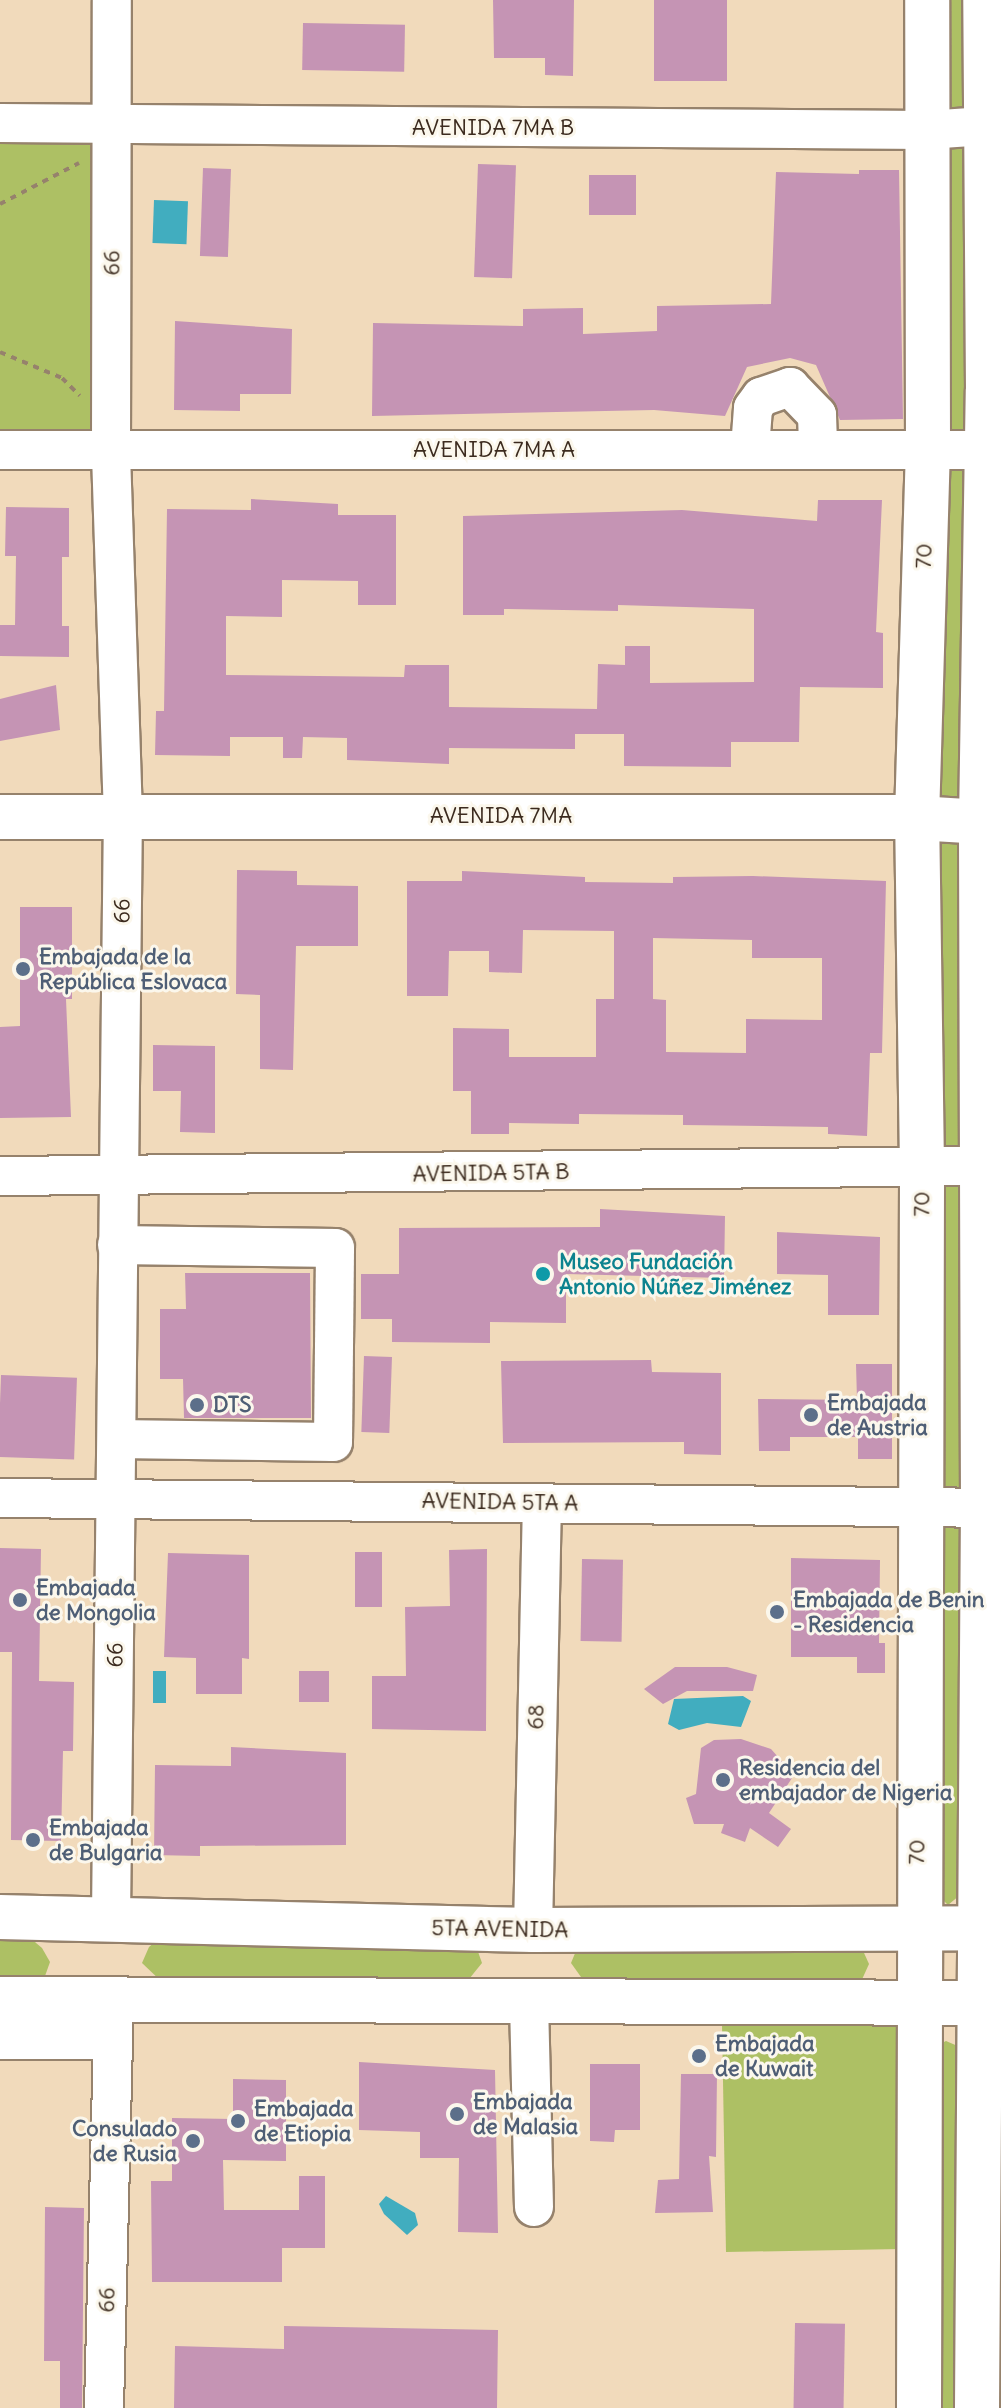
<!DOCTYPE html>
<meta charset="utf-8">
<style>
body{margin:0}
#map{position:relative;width:1001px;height:2408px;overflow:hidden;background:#f1dabb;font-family:Delius,sans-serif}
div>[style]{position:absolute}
.green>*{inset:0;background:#adc064;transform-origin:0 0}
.water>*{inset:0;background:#41adbf;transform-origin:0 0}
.building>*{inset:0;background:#c594b4;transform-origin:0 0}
.path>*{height:4px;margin-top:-2px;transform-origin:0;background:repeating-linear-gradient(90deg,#96826c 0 6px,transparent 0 12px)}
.roads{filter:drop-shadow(2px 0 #96826c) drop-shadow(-2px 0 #96826c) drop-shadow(0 2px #96826c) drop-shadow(0 -2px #96826c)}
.minor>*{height:38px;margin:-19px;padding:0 19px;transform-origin:19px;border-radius:19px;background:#fff}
.major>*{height:44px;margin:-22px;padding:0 22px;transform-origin:22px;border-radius:22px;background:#fff}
.highway>*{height:44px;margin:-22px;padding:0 22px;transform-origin:22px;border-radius:22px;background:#fff}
.dots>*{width:22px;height:22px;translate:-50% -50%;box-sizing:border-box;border:4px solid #fbf7ec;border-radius:50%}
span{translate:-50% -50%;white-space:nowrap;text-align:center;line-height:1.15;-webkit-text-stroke:6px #fbf7ec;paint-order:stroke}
.street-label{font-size:22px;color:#3b2a1e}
.service-label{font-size:22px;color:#4e5e75;font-weight:700}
.left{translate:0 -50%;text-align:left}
.right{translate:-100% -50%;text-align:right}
.culture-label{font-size:22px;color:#0d838f;font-weight:700}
</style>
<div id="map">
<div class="green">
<i style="clip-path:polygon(940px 0,973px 0,966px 830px,968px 1517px,960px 1895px,948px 1905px,936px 1893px,934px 1484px)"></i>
<i style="left:0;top:123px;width:113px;height:327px;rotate:2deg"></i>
<i style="clip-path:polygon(163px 1935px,477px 1949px,482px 1963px,465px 1984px,163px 1983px,142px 1963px,149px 1947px)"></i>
<i style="clip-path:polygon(0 1937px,29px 1937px,42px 1948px,50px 1962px,45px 1976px,29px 1984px,0 1983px)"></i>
<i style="clip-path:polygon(860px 1944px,869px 1964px,859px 1986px,586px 1984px,571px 1963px,576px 1951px)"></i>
<i style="left:897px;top:2022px;width:227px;height:175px;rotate:89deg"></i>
<i style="clip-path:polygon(946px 2041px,960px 2047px,963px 2408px,931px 2408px,934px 2047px)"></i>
</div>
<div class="water">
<i style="left:154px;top:200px;width:34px;height:43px;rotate:2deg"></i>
<i style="left:153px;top:1671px;width:13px;height:32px"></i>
<i style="clip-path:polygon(743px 1696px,751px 1701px,741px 1727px,707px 1723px,679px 1730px,668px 1724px,674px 1699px)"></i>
<i style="clip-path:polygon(386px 2196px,415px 2213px,418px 2225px,407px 2235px,384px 2214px,379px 2204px)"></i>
</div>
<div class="building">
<i style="clip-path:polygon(493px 0,574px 0,573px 76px,545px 75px,545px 58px,494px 58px)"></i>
<i style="left:654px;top:0;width:73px;height:81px"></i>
<i style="left:303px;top:23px;width:102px;height:47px;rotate:1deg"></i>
<i style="left:478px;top:164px;width:38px;height:113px;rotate:2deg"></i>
<i style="left:203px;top:168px;width:28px;height:88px;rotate:2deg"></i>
<i style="clip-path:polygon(859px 170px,899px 170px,903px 419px,840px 420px,816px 365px,790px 358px,747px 367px,725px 416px,654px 410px,372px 416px,373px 323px,523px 326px,523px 309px,583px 308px,583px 334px,657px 331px,657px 306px,771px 304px,776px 172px,859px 174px)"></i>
<i style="left:589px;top:175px;width:47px;height:40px"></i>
<i style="clip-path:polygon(175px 321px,292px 329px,291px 394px,240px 394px,240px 411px,174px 410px)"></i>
<i style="clip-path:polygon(251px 499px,338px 504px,338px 515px,396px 515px,396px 605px,358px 605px,358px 581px,282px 580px,282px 617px,226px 616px,226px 675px,404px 677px,405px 665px,449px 665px,449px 707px,597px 709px,598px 664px,625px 665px,625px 646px,650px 646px,650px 683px,754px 682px,754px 609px,618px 605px,618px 611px,504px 609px,504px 615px,463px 615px,463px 516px,682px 510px,817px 521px,818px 500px,882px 500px,876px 632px,883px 633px,883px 688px,800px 687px,799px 742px,731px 742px,731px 767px,624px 766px,624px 734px,575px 734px,575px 749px,449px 748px,449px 764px,347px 760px,347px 738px,303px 737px,302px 758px,283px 758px,283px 737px,230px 737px,230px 756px,155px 755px,156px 711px,164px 711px,167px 509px,251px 510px)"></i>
<i style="clip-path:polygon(6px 507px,69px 508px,69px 557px,62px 557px,62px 626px,69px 626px,69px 657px,0 656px,0 625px,15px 625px,16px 556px,5px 556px)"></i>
<i style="clip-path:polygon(56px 685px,60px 730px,0 741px,0 699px)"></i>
<i style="clip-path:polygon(237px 870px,297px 871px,297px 885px,358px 886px,358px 946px,296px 946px,293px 1070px,260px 1069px,260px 995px,236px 994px)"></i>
<i style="clip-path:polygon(evenodd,462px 871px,585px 877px,585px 882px,673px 883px,673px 877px,753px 876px,886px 881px,882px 1053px,870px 1053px,867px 1136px,828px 1134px,828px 1127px,683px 1125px,683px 1115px,579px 1114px,579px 1124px,509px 1123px,509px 1134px,471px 1134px,471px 1091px,453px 1091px,453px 1028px,509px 1029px,509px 1057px,596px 1057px,596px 999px,614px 999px,614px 931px,523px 930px,522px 973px,489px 972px,489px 951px,449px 951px,448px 996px,407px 996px,407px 881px,462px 881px,462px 871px,653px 938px,752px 940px,752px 958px,822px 958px,822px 1020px,746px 1019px,746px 1053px,666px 1052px,666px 1000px,653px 999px,653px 938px)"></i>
<i style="clip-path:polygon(20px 907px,72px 907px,72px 999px,66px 999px,71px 1117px,0 1118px,0 1027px,20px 1026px)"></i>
<i style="clip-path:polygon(153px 1045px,215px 1046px,215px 1133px,180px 1132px,181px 1091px,153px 1091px)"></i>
<i style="clip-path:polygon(600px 1209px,725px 1216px,724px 1278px,566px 1274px,566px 1323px,490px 1322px,490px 1343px,392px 1342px,392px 1319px,361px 1319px,361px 1274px,399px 1274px,399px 1228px,600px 1227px)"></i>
<i style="clip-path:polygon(777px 1232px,880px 1237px,879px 1315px,828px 1315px,828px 1275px,777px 1274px)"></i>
<i style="clip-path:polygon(185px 1273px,310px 1273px,311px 1418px,184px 1418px,183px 1379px,160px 1379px,160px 1309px,186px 1309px)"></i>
<i style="left:364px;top:1356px;width:28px;height:76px;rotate:2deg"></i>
<i style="clip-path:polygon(651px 1360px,652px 1372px,721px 1373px,721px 1455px,684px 1454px,684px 1442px,503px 1443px,501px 1361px)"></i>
<i style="clip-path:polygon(856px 1364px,892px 1364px,892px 1459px,858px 1459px,858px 1437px,790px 1437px,790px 1451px,759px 1451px,758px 1399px,857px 1400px)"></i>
<i style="left:1px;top:1375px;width:76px;height:82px;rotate:2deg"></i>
<i style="clip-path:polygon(0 1548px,41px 1549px,39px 1681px,74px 1682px,73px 1751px,63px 1751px,61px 1841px,11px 1840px,12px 1652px,0 1652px)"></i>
<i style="clip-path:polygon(487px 1549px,486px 1731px,372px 1729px,372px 1676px,406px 1676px,405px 1607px,450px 1606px,449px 1550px)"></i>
<i style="left:355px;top:1552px;width:27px;height:55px"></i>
<i style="clip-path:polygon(168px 1553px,249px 1555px,249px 1659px,242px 1658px,242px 1694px,196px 1694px,196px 1658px,164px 1657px)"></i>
<i style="clip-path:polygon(791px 1558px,880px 1560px,879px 1643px,885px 1643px,885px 1673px,857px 1673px,857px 1657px,791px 1657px)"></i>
<i style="left:582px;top:1559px;width:41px;height:82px;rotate:1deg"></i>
<i style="clip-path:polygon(675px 1667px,727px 1667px,757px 1675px,753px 1691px,687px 1691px,663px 1704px,644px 1689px)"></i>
<i style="left:299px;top:1671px;width:30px;height:31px"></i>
<i style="clip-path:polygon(741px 1739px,771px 1749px,794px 1775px,769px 1813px,791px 1829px,778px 1847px,750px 1828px,745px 1842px,721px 1833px,724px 1824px,694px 1824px,686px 1798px,696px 1794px,701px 1748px,714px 1740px)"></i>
<i style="clip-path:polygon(231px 1747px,346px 1753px,346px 1845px,200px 1846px,200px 1856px,154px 1855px,155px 1765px,231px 1766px)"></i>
<i style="clip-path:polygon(359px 2062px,495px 2070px,498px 2233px,458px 2232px,459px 2158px,420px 2158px,420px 2132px,359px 2130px)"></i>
<i style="clip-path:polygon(590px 2064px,640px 2064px,640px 2130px,615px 2130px,614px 2142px,590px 2141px)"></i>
<i style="clip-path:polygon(681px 2074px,717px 2074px,716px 2157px,709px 2156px,713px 2212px,655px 2213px,658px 2180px,679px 2179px)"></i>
<i style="clip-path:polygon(233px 2079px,286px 2080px,286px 2161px,223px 2160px,224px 2210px,299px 2210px,299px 2176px,325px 2176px,325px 2248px,282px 2248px,282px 2282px,152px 2282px,151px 2181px,172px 2181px,172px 2118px,233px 2119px)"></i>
<i style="clip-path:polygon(45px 2207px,84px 2208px,82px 2408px,60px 2408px,60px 2361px,44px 2361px)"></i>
<i style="left:795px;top:2323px;width:50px;height:85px;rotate:1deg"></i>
<i style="clip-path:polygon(284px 2326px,498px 2330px,497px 2408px,174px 2408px,175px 2346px,284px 2349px)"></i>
</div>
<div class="path">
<i style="left:0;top:204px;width:89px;rotate:-27.4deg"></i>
<i style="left:0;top:352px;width:67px;rotate:22.8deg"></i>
<i style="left:62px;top:378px;width:25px;rotate:45deg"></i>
</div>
<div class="roads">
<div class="minor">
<i style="left:0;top:123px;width:927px;rotate:0.43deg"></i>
<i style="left:927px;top:130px;width:58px;rotate:-3.9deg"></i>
<i style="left:750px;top:449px;width:41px;rotate:-85.8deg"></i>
<i style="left:753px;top:408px;width:14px;rotate:-54deg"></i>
<i style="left:761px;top:397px;width:31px;rotate:-19deg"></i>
<i style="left:790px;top:387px;width:39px;rotate:46deg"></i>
<i style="left:817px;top:415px;width:34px;rotate:88deg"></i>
<i style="left:0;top:450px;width:987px"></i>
<i style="left:0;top:1176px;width:981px;rotate:-0.58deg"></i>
<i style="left:117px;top:1439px;width:216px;rotate:0.8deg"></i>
<i style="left:333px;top:1442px;width:194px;rotate:-89.4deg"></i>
<i style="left:335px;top:1248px;width:218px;rotate:-179.2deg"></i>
<i style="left:0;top:1498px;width:1001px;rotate:0.57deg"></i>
<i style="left:111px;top:1918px;width:1102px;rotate:-89.38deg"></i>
<i style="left:123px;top:816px;width:364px;rotate:-91.9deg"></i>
<i style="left:111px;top:452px;width:452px;rotate:-89.9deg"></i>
<i style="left:533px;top:1930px;width:427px;rotate:-88.8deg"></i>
<i style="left:529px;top:2003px;width:204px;rotate:88.6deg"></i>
<i style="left:0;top:2040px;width:113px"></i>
<i style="left:104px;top:2408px;width:409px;rotate:-88.6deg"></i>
</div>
<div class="major">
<i style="left:0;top:817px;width:900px"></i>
<i style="left:900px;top:817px;width:101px;rotate:3.4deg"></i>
<i style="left:919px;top:2408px;width:1240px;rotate:-89.86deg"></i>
<i style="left:922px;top:1168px;width:350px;rotate:-90.8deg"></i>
<i style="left:917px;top:818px;width:370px;rotate:-88.3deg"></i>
<i style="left:928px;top:448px;width:448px;rotate:-90.1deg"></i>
<i style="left:977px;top:2408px;width:901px;rotate:-89.62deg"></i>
<i style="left:983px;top:1507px;width:685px;rotate:-90.17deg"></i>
<i style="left:981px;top:822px;width:432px;rotate:-89.1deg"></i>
<i style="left:988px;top:390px;width:390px;rotate:-90.4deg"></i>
</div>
<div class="highway">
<i style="left:0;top:1917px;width:533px;rotate:1.4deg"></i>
<i style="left:533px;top:1930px;width:468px;rotate:-0.2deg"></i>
<i style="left:0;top:1999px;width:1001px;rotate:0.23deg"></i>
</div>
</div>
<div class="dots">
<i style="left:23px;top:969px;background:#5c6f8a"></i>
<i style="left:543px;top:1274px;background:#0f9aa8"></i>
<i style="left:197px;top:1405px;background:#5c6f8a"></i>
<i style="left:811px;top:1415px;background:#5c6f8a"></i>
<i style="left:20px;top:1600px;background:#5c6f8a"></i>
<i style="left:777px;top:1612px;background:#5c6f8a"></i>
<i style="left:723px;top:1780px;background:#5c6f8a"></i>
<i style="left:33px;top:1840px;background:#5c6f8a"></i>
<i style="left:699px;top:2056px;background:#5c6f8a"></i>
<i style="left:457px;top:2114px;background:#5c6f8a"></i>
<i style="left:238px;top:2121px;background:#5c6f8a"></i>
<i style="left:193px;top:2141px;background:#5c6f8a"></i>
</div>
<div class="street-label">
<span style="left:493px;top:128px">AVENIDA 7MA B</span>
<span style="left:112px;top:263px;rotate:-90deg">66</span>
<span style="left:494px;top:450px">AVENIDA 7MA A</span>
<span style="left:924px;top:556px;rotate:-88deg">70</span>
<span style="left:501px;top:816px">AVENIDA 7MA</span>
<span style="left:122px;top:911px;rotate:-89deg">66</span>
<span style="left:491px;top:1173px;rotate:-1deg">AVENIDA 5TA B</span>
<span style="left:922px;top:1204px;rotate:-90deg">70</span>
<span style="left:500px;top:1502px;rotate:1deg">AVENIDA 5TA A</span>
<span style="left:115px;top:1655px;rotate:-89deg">66</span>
<span style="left:536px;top:1717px;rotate:-89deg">68</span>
<span style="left:917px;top:1852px;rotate:-89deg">70</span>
<span style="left:500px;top:1929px;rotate:1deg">5TA AVENIDA</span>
<span style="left:107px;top:2300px;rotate:-89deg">66</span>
</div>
<div class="service-label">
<span class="left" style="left:39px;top:969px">Embajada de la<br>República Eslovaca</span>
<span class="left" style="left:827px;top:1415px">Embajada<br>de Austria</span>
<span class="left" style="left:213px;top:1405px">DTS</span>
<span class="left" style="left:36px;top:1600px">Embajada<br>de Mongolia</span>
<span class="left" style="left:793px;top:1612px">Embajada de Benin<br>- Residencia</span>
<span class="left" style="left:739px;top:1780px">Residencia del<br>embajador de Nigeria</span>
<span class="left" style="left:49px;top:1840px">Embajada<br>de Bulgaria</span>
<span class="left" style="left:715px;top:2056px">Embajada<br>de Kuwait</span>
<span class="left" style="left:473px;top:2114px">Embajada<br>de Malasia</span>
<span class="left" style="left:254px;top:2121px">Embajada<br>de Etiopia</span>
<span class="right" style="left:177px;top:2141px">Consulado<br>de Rusia</span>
</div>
<div class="culture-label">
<span class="left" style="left:559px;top:1274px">Museo Fundación<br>Antonio Núñez Jiménez</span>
</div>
</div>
